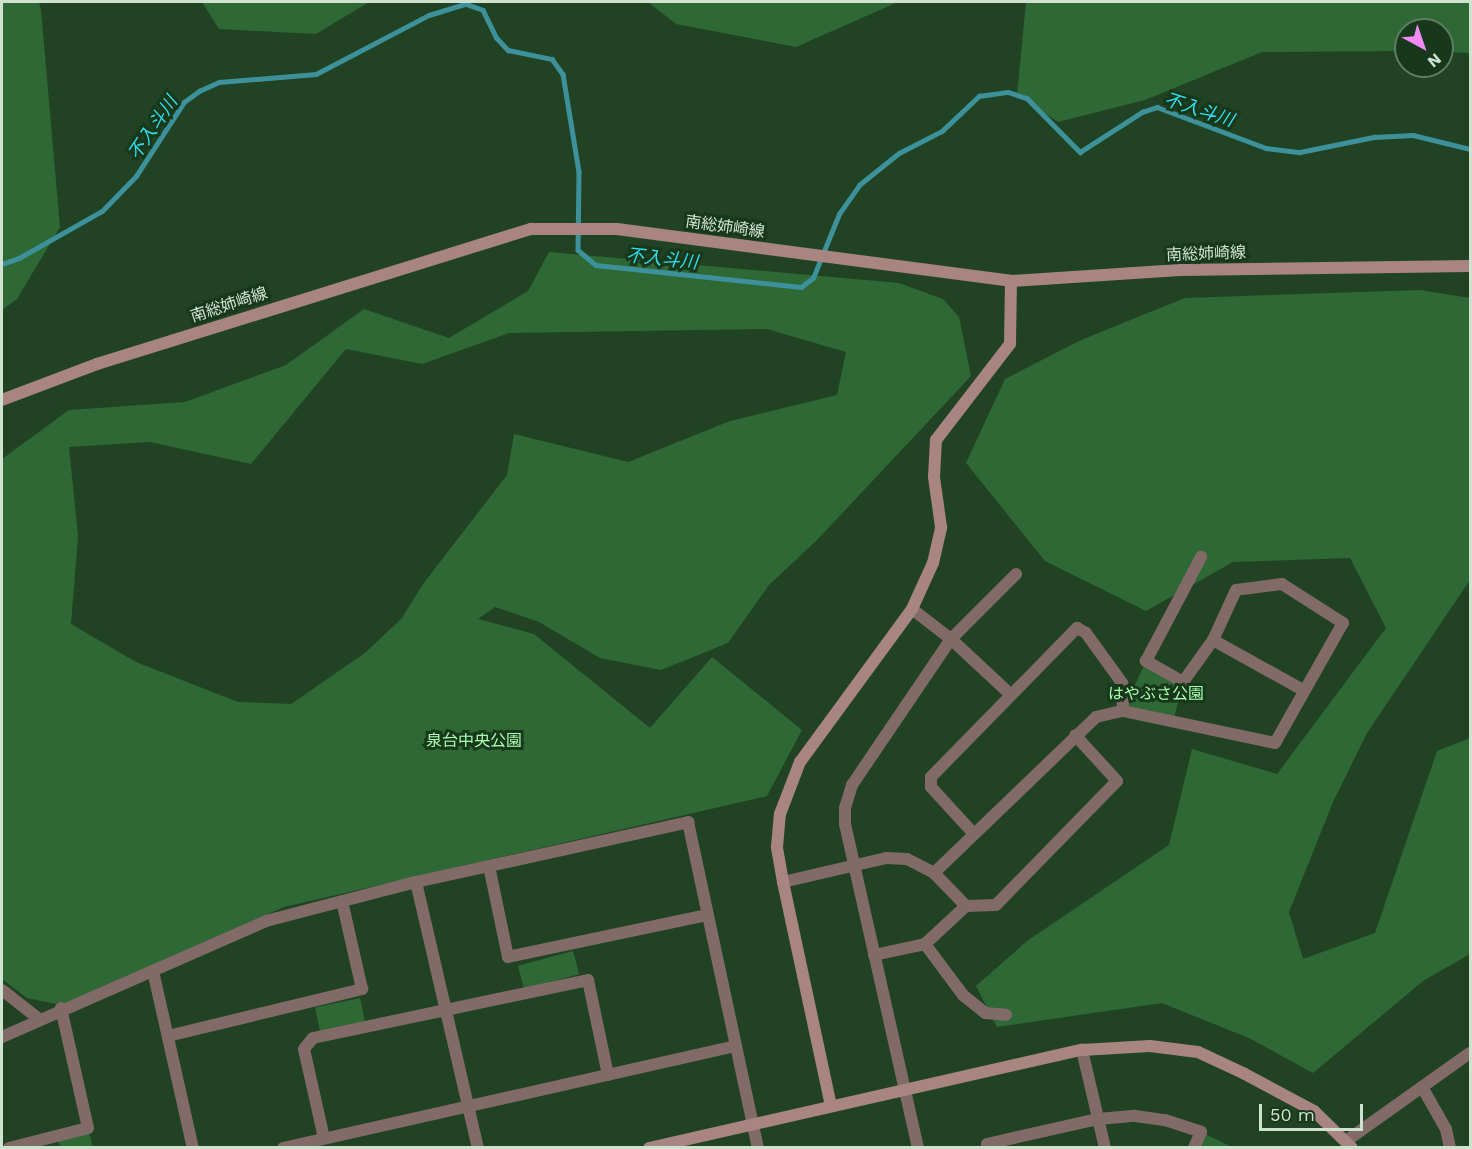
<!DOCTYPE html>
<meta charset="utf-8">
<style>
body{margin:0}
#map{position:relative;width:1472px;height:1149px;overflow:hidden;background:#214324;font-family:"Work Sans","Noto Sans JP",sans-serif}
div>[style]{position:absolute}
.green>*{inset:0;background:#2e6835;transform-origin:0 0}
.stream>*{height:4.5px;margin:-2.25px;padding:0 2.25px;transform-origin:2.25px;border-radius:2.25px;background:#3c919b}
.street>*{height:12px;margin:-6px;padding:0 6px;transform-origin:6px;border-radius:6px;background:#816a68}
.secondary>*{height:12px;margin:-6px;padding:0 6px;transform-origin:6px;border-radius:6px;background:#a88580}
span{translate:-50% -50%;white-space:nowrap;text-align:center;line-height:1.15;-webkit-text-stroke:6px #17381a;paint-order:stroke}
.street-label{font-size:16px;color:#cfe2d0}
.park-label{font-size:16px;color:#a9fcaf}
.water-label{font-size:18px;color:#30ddef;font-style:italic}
.frame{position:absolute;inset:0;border:3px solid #cfe2d0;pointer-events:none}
.north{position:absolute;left:1394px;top:18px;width:60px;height:60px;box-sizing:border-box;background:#17381a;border:2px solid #617c63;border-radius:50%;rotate:140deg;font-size:16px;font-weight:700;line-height:24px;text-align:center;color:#cfe2d0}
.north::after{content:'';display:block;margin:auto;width:21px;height:27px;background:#f18af4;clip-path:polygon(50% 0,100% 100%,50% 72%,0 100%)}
.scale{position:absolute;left:1259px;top:1104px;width:104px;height:27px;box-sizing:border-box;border:3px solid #cfe2d0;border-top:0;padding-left:8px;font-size:18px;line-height:21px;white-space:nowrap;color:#cfe2d0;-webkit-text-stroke:4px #17381a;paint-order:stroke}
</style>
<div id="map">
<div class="green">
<i style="clip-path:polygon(2px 2px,39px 2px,41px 10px,60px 227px,17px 299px,2px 310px)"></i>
<i style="clip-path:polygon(202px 2px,369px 2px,316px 34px,219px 29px)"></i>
<i style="clip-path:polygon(648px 2px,898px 2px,796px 47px,676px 24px)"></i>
<i style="clip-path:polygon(1026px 2px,1470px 2px,1470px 53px,1442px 52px,1442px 30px,1406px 30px,1406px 51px,1262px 52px,1145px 100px,1058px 122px,1017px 95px)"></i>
<i style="clip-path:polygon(evenodd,549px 252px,899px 283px,943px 299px,959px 317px,971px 376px,818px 539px,769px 585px,728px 643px,661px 670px,600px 658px,539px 622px,495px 607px,478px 619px,534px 634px,650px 728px,712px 657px,802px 730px,767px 796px,284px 907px,61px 1005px,27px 998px,2px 979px,2px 459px,69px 410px,185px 402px,286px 365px,364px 309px,449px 338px,528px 291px,549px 252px,767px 329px,846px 352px,837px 395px,730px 421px,628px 462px,514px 434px,507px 475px,423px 584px,402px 618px,365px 653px,291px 704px,238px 702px,136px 662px,71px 624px,78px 536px,69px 447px,150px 442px,251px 464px,346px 349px,422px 364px,509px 333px,767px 329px)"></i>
<i style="clip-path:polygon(1420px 290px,1470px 298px,1470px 580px,1367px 733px,1333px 802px,1289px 912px,1303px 959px,1375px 933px,1437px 751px,1470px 738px,1470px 954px,1423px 981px,1313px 1073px,1251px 1039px,1162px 1003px,997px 1027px,976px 986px,1027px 941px,1169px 845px,1192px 749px,1277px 774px,1386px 628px,1350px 558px,1233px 562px,1146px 611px,1045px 561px,966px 463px,1005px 379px,1081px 340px,1185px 298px)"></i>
<i style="clip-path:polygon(1146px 661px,1183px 682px,1173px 722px,1123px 711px)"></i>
<i style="left:573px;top:951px;width:24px;height:57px;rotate:75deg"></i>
<i style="left:360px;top:998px;width:25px;height:46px;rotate:78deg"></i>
<i style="clip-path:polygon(88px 1128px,93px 1147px,60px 1147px,57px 1135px)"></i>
<i style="clip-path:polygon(1201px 1132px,1232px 1147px,1194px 1148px)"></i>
</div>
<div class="stream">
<i style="left:2px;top:264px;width:18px;rotate:-19deg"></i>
<i style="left:19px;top:258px;width:95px;rotate:-29.5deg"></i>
<i style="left:102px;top:211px;width:49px;rotate:-45.8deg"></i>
<i style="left:136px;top:176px;width:88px;rotate:-57deg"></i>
<i style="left:184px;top:102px;width:19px;rotate:-36deg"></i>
<i style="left:199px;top:91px;width:22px;rotate:-24deg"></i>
<i style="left:219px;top:82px;width:97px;rotate:-4.7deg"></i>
<i style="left:316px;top:74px;width:127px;rotate:-27.6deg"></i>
<i style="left:429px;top:15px;width:39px;rotate:-17deg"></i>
<i style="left:466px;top:4px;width:18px;rotate:19deg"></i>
<i style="left:483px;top:10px;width:30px;rotate:64deg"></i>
<i style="left:496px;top:37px;width:18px;rotate:47deg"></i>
<i style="left:508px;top:50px;width:45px;rotate:11.6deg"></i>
<i style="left:552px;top:59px;width:19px;rotate:54deg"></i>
<i style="left:563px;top:74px;width:99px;rotate:80.7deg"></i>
<i style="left:579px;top:172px;width:78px;rotate:90.7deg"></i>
<i style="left:578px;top:250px;width:23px;rotate:40deg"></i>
<i style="left:596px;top:265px;width:206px;rotate:6.1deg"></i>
<i style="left:801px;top:287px;width:15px;rotate:-37deg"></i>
<i style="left:813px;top:278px;width:69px;rotate:-67.9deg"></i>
<i style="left:839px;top:214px;width:35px;rotate:-55deg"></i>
<i style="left:859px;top:185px;width:51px;rotate:-38.7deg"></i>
<i style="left:899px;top:153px;width:48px;rotate:-27.1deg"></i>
<i style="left:942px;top:131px;width:51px;rotate:-43.4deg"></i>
<i style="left:979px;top:96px;width:29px;rotate:-8deg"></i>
<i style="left:1008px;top:92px;width:20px;rotate:18deg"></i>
<i style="left:1027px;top:98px;width:76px;rotate:45.5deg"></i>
<i style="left:1080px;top:152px;width:74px;rotate:-32.8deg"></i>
<i style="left:1142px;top:112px;width:16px;rotate:-18deg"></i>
<i style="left:1157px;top:107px;width:116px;rotate:20.6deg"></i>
<i style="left:1266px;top:148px;width:34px;rotate:7deg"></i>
<i style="left:1300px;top:152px;width:76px;rotate:-11.5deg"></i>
<i style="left:1374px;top:137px;width:39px;rotate:-3deg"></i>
<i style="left:1413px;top:135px;width:59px;rotate:13.8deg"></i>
</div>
<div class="street">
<i style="left:912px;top:609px;width:49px;rotate:37.6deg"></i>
<i style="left:951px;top:639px;width:81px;rotate:43deg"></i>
<i style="left:1213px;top:640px;width:103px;rotate:29.1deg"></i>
<i style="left:974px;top:834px;width:64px;rotate:-132.5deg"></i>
<i style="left:931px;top:787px;width:10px;rotate:-90deg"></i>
<i style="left:931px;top:777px;width:209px;rotate:-45.6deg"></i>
<i style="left:1077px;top:628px;width:10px;rotate:29deg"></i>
<i style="left:1086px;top:633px;width:62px;rotate:54.2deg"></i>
<i style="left:1122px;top:683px;width:28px;rotate:88deg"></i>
<i style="left:489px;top:866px;width:93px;rotate:78.2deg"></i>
<i style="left:508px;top:957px;width:204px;rotate:-11.9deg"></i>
<i style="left:934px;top:873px;width:225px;rotate:-43.9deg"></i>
<i style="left:1096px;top:717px;width:28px;rotate:-13deg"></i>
<i style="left:1123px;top:711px;width:155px;rotate:11.9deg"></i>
<i style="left:1275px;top:743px;width:138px;rotate:-60.5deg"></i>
<i style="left:1343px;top:623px;width:72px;rotate:-147.4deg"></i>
<i style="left:1282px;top:584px;width:46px;rotate:172.6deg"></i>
<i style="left:1236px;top:590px;width:55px;rotate:114.7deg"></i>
<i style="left:1213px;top:640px;width:52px;rotate:125.5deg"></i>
<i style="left:1183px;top:682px;width:43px;rotate:-150.4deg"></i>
<i style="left:1146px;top:661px;width:118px;rotate:-62.1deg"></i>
<i style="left:416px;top:882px;width:273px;rotate:76.9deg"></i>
<i style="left:783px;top:882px;width:106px;rotate:-13.1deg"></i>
<i style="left:886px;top:858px;width:21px;rotate:3deg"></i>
<i style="left:907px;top:859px;width:30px;rotate:27deg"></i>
<i style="left:934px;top:873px;width:46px;rotate:45.9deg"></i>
<i style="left:925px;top:944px;width:64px;rotate:53.3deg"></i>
<i style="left:963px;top:995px;width:28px;rotate:39deg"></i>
<i style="left:985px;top:1013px;width:21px;rotate:5deg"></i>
<i style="left:874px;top:955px;width:52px;rotate:-12.2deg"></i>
<i style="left:925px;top:944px;width:56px;rotate:-42.8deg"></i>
<i style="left:966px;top:906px;width:30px;rotate:-2deg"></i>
<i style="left:996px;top:905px;width:173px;rotate:-45.7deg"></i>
<i style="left:1117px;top:781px;width:62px;rotate:-132.4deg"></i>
<i style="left:153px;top:971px;width:181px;rotate:77.3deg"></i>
<i style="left:2px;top:990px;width:47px;rotate:38.1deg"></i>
<i style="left:168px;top:1036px;width:200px;rotate:-13.6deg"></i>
<i style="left:362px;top:989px;width:90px;rotate:-102.8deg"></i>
<i style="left:2px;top:1037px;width:288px;rotate:-23.7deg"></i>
<i style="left:266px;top:921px;width:155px;rotate:-14.6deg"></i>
<i style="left:416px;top:882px;width:279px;rotate:-12.4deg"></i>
<i style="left:688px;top:822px;width:333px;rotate:77.9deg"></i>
<i style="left:1082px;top:1050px;width:101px;rotate:76.8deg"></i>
<i style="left:1422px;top:1087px;width:48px;rotate:60.3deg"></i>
<i style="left:1446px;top:1129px;width:19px;rotate:78deg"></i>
<i style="left:324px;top:1138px;width:91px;rotate:-102.7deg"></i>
<i style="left:304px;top:1049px;width:14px;rotate:-51deg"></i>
<i style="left:313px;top:1038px;width:281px;rotate:-11.9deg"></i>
<i style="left:588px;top:980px;width:97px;rotate:78.1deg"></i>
<i style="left:1346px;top:1141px;width:152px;rotate:-35.4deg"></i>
<i style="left:9px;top:1148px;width:81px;rotate:-14.2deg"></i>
<i style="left:88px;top:1128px;width:123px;rotate:-102.7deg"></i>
<i style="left:283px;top:1148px;width:464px;rotate:-12.7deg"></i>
<i style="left:918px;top:1148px;width:332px;rotate:-102.7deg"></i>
<i style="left:845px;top:824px;width:16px;rotate:-90deg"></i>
<i style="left:845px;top:808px;width:24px;rotate:-73deg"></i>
<i style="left:852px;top:785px;width:176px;rotate:-55.9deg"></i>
<i style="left:951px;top:639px;width:92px;rotate:-45deg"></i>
<i style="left:988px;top:1148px;width:4px;rotate:-104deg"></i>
<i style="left:987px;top:1144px;width:114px;rotate:-12.7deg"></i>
<i style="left:1098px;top:1119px;width:37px;rotate:-5deg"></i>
<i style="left:1135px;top:1116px;width:30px;rotate:8deg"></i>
<i style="left:1165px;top:1120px;width:38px;rotate:18deg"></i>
<i style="left:1201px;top:1132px;width:17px;rotate:114deg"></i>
</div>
<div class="secondary">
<i style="left:2px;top:400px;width:102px;rotate:-20.8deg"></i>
<i style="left:97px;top:364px;width:455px;rotate:-17.3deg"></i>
<i style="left:531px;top:229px;width:86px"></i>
<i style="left:617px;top:229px;width:397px;rotate:7.5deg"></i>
<i style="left:1011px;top:281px;width:169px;rotate:-3.7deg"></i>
<i style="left:1180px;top:270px;width:290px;rotate:-0.8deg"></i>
<i style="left:831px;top:1106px;width:229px;rotate:-102.1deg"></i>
<i style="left:783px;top:882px;width:36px;rotate:-100deg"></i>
<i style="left:777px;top:847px;width:33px;rotate:-85deg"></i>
<i style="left:780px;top:814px;width:56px;rotate:-69deg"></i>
<i style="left:800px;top:762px;width:190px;rotate:-53.8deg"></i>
<i style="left:912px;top:609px;width:51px;rotate:-65.5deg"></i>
<i style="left:933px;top:563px;width:37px;rotate:-77deg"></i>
<i style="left:941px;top:527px;width:50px;rotate:-98deg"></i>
<i style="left:934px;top:477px;width:37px;rotate:-87deg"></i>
<i style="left:936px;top:440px;width:121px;rotate:-52.4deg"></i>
<i style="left:1010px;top:344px;width:63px;rotate:-89.1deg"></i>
<i style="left:649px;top:1148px;width:444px;rotate:-12.8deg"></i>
<i style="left:1082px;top:1050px;width:68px;rotate:-3.4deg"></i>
<i style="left:1150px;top:1046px;width:48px;rotate:7.1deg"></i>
<i style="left:1198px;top:1052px;width:50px;rotate:25deg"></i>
<i style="left:1243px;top:1073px;width:81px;rotate:28.2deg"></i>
<i style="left:1314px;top:1111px;width:53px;rotate:44.2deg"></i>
</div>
<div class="street-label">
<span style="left:725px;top:227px;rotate:8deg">南総姉崎線</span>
<span style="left:1206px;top:254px;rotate:-2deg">南総姉崎線</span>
<span style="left:229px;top:305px;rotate:-18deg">南総姉崎線</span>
</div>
<div class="park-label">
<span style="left:1156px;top:694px">はやぶさ公園</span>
<span style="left:474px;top:741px">泉台中央公園</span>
</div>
<div class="water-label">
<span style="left:1199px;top:110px;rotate:18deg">不入斗川</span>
<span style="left:153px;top:128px;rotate:-56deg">不入斗川</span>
<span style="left:662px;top:259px;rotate:6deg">不入斗川</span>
</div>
<div class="frame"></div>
<div class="north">N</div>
<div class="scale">50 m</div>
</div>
